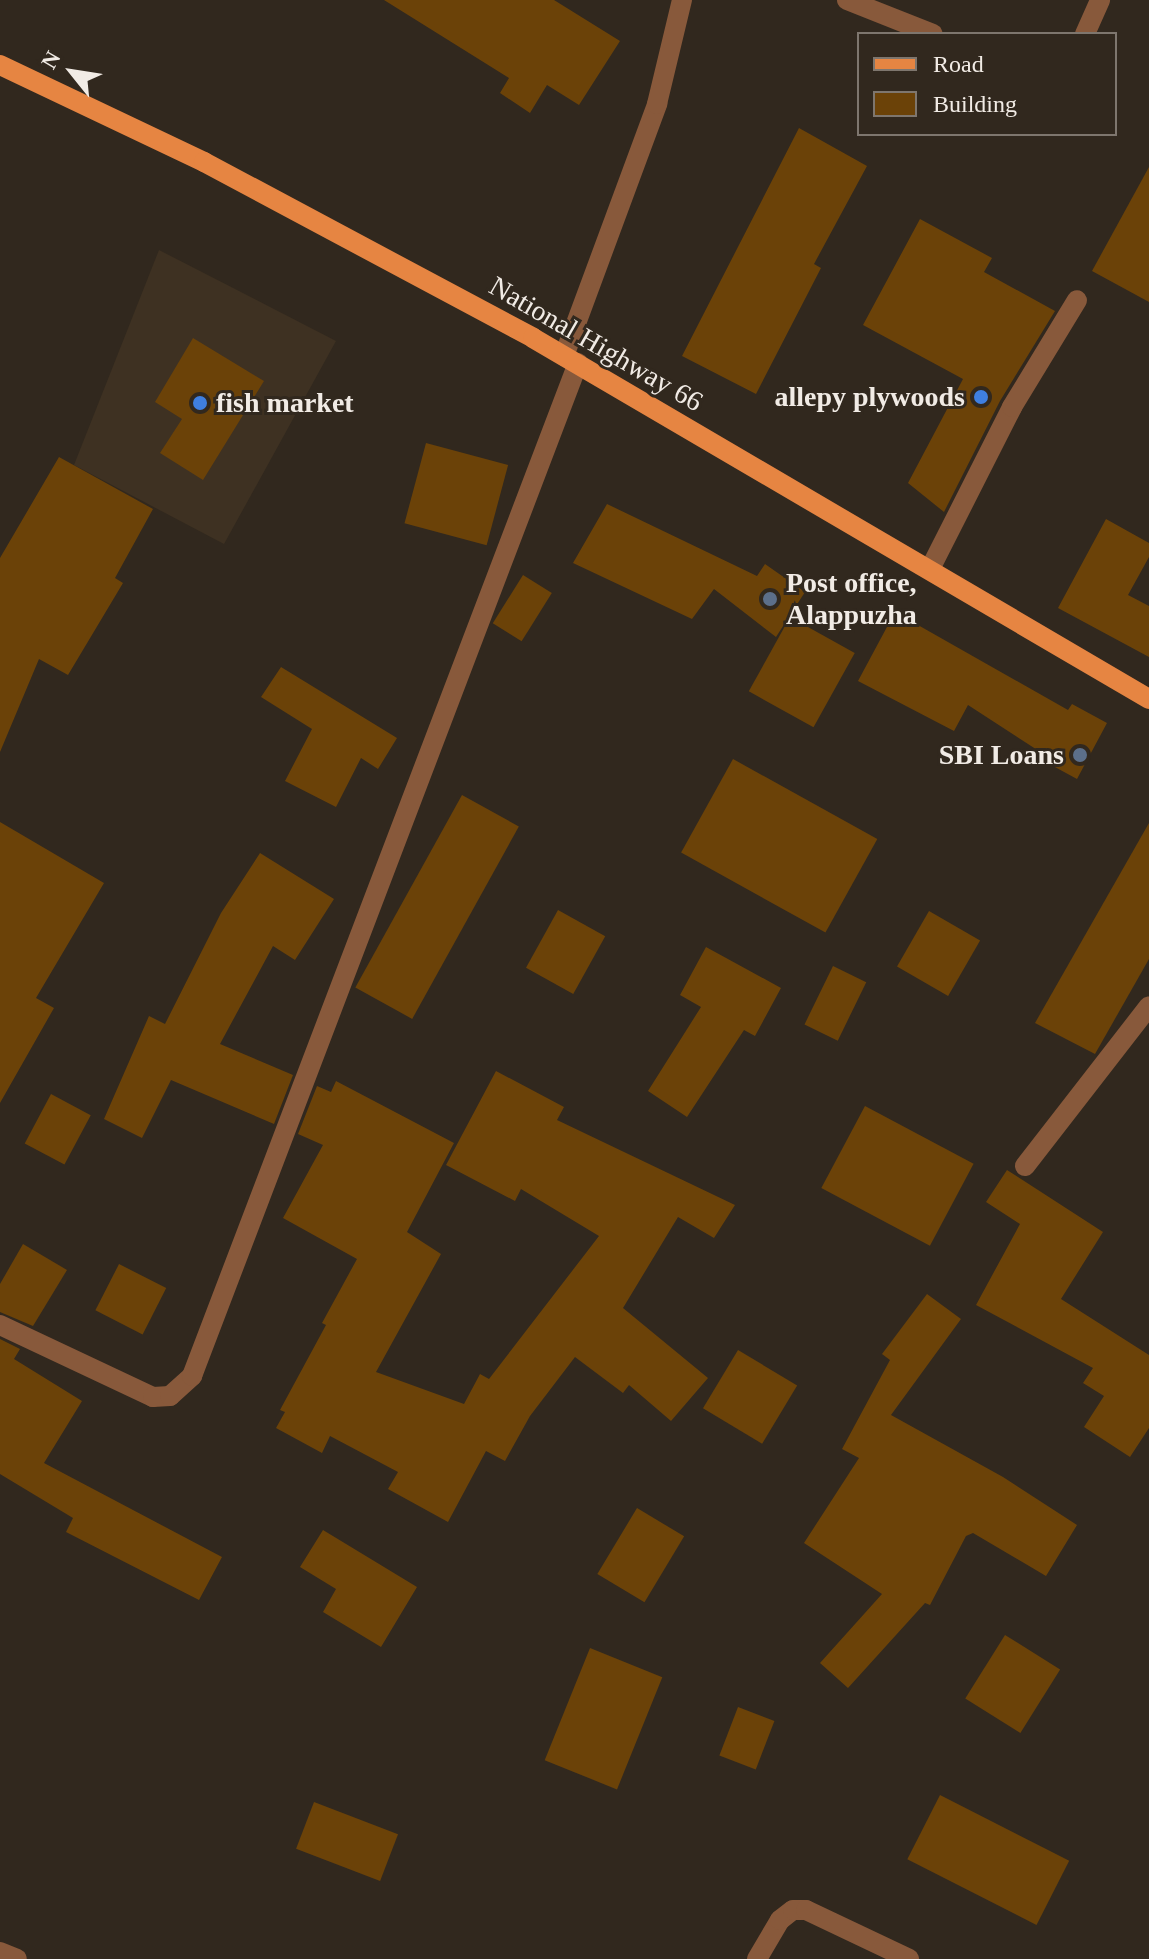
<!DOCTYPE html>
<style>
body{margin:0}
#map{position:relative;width:1149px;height:1959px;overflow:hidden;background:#31281e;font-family:"Times New Roman",serif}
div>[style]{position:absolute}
.built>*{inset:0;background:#3e3122}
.building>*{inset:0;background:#6b4208;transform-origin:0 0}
.lane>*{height:20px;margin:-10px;padding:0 10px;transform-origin:10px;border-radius:10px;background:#88593b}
.street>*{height:20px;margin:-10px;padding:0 10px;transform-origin:10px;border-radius:10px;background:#88593b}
.primary>*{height:20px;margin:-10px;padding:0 10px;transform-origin:10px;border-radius:10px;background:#e68542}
.dots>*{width:22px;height:22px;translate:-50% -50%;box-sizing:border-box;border:4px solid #31281e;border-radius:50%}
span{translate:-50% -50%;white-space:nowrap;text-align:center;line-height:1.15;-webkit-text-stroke:6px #31281e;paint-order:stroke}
.street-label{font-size:28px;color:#f1ebe5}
.poi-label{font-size:28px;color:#f1ebe5;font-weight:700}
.right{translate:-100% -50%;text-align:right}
.left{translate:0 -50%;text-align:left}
.legend{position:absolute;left:857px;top:32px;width:260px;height:104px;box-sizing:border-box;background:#31281e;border:2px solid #7e766e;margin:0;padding:10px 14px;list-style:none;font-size:24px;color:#f1ebe5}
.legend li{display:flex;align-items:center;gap:16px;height:40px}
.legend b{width:40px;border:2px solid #7e766e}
.north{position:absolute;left:32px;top:32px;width:80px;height:80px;-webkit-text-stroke:6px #31281e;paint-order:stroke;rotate:300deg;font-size:22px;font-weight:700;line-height:32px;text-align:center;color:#f1ebe5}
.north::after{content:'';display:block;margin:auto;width:28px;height:36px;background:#f1ebe5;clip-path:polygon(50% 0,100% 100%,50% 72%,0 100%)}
</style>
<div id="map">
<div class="built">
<i style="clip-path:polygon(159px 250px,336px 341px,224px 544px,74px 465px)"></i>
</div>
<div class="building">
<i style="clip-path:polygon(384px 0,554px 0,620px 41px,579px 105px,547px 85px,530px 113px,500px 93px,509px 78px)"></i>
<i style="clip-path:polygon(799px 128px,867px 166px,814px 264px,821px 268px,756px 394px,682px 356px)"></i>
<i style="clip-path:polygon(1149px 167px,1149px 302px,1092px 271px)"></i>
<i style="clip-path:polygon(920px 219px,992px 258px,984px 272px,1055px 311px,1000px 401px,944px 512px,908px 483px,963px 379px,863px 325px)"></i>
<i style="clip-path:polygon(193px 338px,264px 381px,203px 480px,160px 453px,182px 419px,155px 402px)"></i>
<i style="left:426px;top:443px;width:85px;height:83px;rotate:15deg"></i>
<i style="clip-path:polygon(59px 457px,153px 509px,115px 578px,123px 583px,68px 675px,39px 659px,0 752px,0 558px)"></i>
<i style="clip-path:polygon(607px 504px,757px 576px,765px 564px,805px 592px,776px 637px,714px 589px,692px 619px,573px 563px)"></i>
<i style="clip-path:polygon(1106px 519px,1149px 543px,1149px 557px,1128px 595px,1149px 606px,1149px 657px,1058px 608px)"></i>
<i style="left:523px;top:575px;width:34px;height:57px;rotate:32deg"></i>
<i style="clip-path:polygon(895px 612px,1068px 710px,1072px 704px,1107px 723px,1077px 779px,1042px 760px,1045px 755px,968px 705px,954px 731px,858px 681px)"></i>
<i style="left:790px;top:617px;width:74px;height:85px;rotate:29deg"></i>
<i style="clip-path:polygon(281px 667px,397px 738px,378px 769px,361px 758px,336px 807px,285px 781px,312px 729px,261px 697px)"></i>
<i style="left:733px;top:759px;width:165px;height:107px;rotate:29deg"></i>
<i style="left:462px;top:795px;width:65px;height:220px;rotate:29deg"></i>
<i style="clip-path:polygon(0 822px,104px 883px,36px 998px,54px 1008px,0 1103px)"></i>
<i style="clip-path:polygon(1149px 823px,1149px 959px,1095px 1054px,1035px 1023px)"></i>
<i style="clip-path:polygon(260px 853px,334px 899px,295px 960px,273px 946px,220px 1044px,293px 1075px,274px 1124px,171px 1080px,142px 1138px,104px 1119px,149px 1016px,165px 1024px,221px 913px)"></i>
<i style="left:558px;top:910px;width:54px;height:66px;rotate:29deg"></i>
<i style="left:929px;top:911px;width:59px;height:64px;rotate:30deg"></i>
<i style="clip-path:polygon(706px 947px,781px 988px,755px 1036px,744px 1030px,687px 1117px,648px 1091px,701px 1007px,680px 995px)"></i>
<i style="left:833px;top:966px;width:37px;height:65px;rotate:26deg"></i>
<i style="clip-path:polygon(496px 1071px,564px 1107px,557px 1120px,735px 1205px,714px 1238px,678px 1217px,623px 1308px,708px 1378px,671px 1421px,629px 1385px,623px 1393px,575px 1357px,530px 1416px,505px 1461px,486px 1451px,448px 1522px,388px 1489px,398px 1472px,330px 1436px,322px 1453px,276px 1428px,285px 1412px,280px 1410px,326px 1325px,322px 1323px,357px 1259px,283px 1218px,323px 1145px,298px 1134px,317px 1086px,331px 1092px,336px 1081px,454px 1143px,407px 1232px,441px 1254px,376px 1372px,464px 1404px,480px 1374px,489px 1379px,599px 1236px,521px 1189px,515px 1201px,446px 1165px)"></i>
<i style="left:51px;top:1094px;width:45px;height:56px;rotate:28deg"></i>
<i style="left:865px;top:1106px;width:123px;height:93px;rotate:28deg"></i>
<i style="clip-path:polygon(1007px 1170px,1103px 1232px,1061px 1299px,1149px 1355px,1149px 1428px,1130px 1457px,1084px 1427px,1104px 1396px,1083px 1383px,1093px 1368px,976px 1305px,1020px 1224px,986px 1202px)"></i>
<i style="clip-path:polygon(23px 1244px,67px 1270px,33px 1326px,0 1312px,0 1284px)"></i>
<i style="left:119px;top:1264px;width:53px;height:52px;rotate:27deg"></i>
<i style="clip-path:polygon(927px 1294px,961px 1319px,891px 1415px,1003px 1477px,1077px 1525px,1046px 1576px,973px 1533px,966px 1536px,930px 1605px,925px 1603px,848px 1688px,820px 1663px,882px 1594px,804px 1543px,859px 1458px,842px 1449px,890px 1360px,882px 1354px)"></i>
<i style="clip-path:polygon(0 1339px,20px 1349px,14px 1359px,82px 1401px,44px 1463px,222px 1557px,199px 1600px,66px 1532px,73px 1518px,0 1474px)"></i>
<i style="left:738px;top:1350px;width:69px;height:68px;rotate:31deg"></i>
<i style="left:637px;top:1508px;width:55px;height:77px;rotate:31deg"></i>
<i style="clip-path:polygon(323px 1530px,417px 1587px,381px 1647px,323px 1612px,336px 1589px,300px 1567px)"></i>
<i style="left:1005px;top:1635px;width:65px;height:75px;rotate:32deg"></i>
<i style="left:590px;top:1648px;width:78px;height:121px;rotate:22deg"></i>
<i style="left:738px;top:1707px;width:39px;height:52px;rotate:21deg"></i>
<i style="left:940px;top:1795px;width:145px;height:72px;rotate:27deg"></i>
<i style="left:314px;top:1802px;width:90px;height:50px;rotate:21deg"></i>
</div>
<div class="lane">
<i style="left:931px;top:567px;width:179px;rotate:-63.1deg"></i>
<i style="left:1012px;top:407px;width:125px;rotate:-58.7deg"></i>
</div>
<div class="street">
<i style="left:847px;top:0;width:92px;rotate:21.6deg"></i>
<i style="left:1085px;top:34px;width:37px;rotate:-66deg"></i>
<i style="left:564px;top:356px;width:269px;rotate:-69.7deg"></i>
<i style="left:657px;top:104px;width:107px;rotate:-76.5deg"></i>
<i style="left:1025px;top:1166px;width:202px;rotate:-52.2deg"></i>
<i style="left:0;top:1325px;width:169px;rotate:25.2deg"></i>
<i style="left:153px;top:1397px;width:17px;rotate:-3deg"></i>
<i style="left:170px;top:1396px;width:30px;rotate:-42deg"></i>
<i style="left:192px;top:1376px;width:1084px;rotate:-69.14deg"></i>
<i style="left:0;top:1952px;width:18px;rotate:22deg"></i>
<i style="left:757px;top:1959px;width:45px;rotate:-59.5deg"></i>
<i style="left:780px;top:1920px;width:16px;rotate:-38deg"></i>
<i style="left:793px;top:1910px;width:13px"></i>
<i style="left:806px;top:1910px;width:114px;rotate:25.4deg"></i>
</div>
<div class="primary">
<i style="left:0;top:65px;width:226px;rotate:25.4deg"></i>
<i style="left:204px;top:162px;width:373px;rotate:28.1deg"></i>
<i style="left:533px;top:338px;width:714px;rotate:30.37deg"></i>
</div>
<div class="dots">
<i style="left:981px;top:397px;background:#3f7fe0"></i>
<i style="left:200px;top:403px;background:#3f7fe0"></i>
<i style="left:770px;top:599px;background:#5c6f8a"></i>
<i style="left:1080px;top:755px;background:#5c6f8a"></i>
</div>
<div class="street-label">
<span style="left:596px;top:344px;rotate:30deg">National Highway 66</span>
</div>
<div class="poi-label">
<span class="right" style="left:965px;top:397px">allepy plywoods</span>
<span class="left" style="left:216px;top:403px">fish market</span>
<span class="left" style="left:786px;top:599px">Post office,<br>Alappuzha</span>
<span class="right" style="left:1064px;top:755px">SBI Loans</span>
</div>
<ul class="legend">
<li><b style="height:10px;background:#e68542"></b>Road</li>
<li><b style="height:22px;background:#6b4208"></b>Building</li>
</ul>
<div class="north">N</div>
</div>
